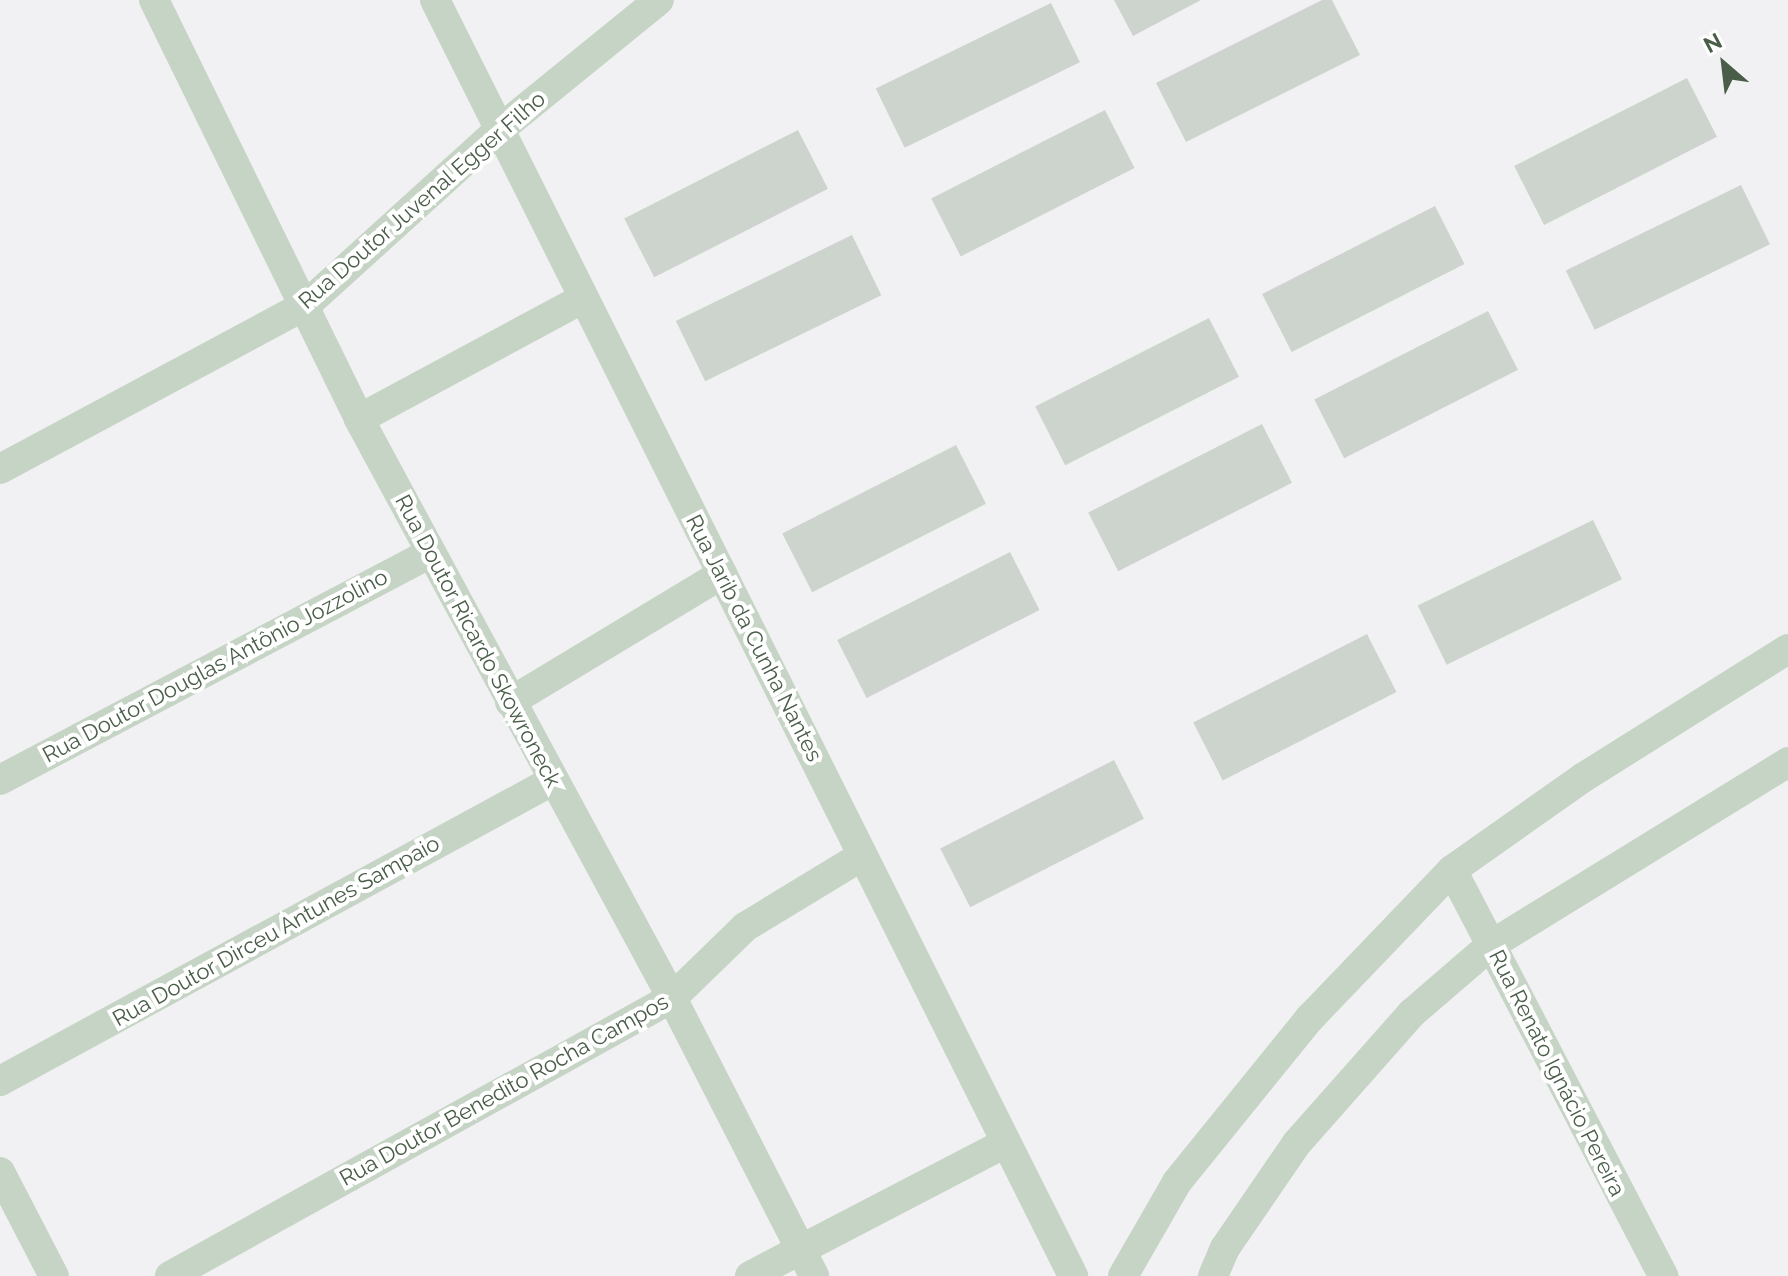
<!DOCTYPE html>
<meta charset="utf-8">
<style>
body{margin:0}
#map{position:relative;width:1788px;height:1276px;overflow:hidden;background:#f1f0f2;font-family:Raleway,sans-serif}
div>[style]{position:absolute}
.building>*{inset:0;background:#cdd4ce;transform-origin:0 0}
.minor>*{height:30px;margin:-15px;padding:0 15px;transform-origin:15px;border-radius:15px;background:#c5d4c4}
span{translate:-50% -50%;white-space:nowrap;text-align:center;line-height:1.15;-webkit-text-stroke:8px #fff;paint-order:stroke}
.street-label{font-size:22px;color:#495d49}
.north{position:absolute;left:1684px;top:24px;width:80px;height:80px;-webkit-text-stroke:6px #fff;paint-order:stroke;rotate:332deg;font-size:22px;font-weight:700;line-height:32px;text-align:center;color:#495d49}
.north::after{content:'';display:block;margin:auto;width:28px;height:36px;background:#495d49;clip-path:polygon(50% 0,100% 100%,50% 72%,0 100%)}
</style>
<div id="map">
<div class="building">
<i style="clip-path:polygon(1114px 0,1201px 0,1133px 36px)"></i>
<i style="clip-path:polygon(1322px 0,1332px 0,1360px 55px,1186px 142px,1156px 83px)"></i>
<i style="left:1051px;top:3px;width:66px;height:195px;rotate:64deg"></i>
<i style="left:1687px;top:78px;width:66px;height:194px;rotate:63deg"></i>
<i style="left:1105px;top:110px;width:65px;height:195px;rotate:63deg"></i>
<i style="left:798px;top:130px;width:66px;height:195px;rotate:63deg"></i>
<i style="left:1741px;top:185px;width:66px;height:195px;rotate:64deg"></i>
<i style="left:1435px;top:206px;width:65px;height:194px;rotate:63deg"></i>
<i style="left:852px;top:235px;width:67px;height:196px;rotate:64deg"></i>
<i style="left:1488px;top:311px;width:66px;height:195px;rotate:63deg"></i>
<i style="left:1209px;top:318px;width:66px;height:195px;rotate:63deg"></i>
<i style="left:1262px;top:424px;width:66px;height:195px;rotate:63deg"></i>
<i style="left:956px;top:445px;width:66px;height:195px;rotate:63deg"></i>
<i style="left:1593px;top:520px;width:66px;height:195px;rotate:64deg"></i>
<i style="left:1010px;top:552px;width:65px;height:194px;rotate:63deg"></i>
<i style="left:1367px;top:634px;width:65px;height:195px;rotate:63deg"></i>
<i style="left:1114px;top:760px;width:66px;height:195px;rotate:63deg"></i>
</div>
<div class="minor">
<i style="left:154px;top:0;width:466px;rotate:63.9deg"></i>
<i style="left:359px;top:419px;width:658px;rotate:61.6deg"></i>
<i style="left:672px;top:998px;width:312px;rotate:62.9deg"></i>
<i style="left:435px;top:0;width:1427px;rotate:63.43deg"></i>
<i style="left:359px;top:419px;width:255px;rotate:-28.3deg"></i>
<i style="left:0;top:469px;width:347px;rotate:-28.2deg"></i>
<i style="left:306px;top:305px;width:261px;rotate:-42.2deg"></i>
<i style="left:499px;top:130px;width:206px;rotate:-39.1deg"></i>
<i style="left:510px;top:702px;width:248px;rotate:-31.1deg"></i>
<i style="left:0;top:780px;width:487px;rotate:-27.8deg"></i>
<i style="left:1452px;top:870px;width:458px;rotate:62.5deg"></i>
<i style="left:0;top:1081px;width:628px;rotate:-28.52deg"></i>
<i style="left:0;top:1172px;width:117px;rotate:62.6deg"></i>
<i style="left:170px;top:1276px;width:574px;rotate:-28.98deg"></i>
<i style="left:672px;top:998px;width:102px;rotate:-44.2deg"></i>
<i style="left:745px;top:927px;width:137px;rotate:-31.3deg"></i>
<i style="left:750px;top:1276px;width:288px;rotate:-27.5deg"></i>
<i style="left:1123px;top:1276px;width:108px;rotate:-60.1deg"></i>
<i style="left:1177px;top:1182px;width:211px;rotate:-51deg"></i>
<i style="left:1310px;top:1018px;width:205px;rotate:-46.2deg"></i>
<i style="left:1452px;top:870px;width:161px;rotate:-35.2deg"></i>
<i style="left:1584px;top:777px;width:241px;rotate:-32.1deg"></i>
<i style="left:1213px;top:1276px;width:30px;rotate:-67deg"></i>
<i style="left:1225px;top:1248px;width:127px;rotate:-55.6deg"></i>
<i style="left:1297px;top:1143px;width:174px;rotate:-48.5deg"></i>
<i style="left:1412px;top:1013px;width:104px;rotate:-40.7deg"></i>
<i style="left:1491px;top:945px;width:349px;rotate:-31.6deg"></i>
</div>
<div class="street-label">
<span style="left:422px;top:200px;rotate:-41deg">Rua Doutor Juvenal Egger Filho</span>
<span style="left:754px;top:638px;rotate:63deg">Rua Jarib da Cunha Nantes</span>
<span style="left:478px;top:641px;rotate:62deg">Rua Doutor Ricardo Skowroneck</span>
<span style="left:215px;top:666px;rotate:-28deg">Rua Doutor Douglas Antônio Jozzolino</span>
<span style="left:276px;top:931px;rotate:-29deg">Rua Doutor Dirceu Antunes Sampaio</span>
<span style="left:1557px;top:1073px;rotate:63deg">Rua Renato Ignácio Pereira</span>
<span style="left:504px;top:1090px;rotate:-29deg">Rua Doutor Benedito Rocha Campos</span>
</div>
<div class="north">N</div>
</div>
